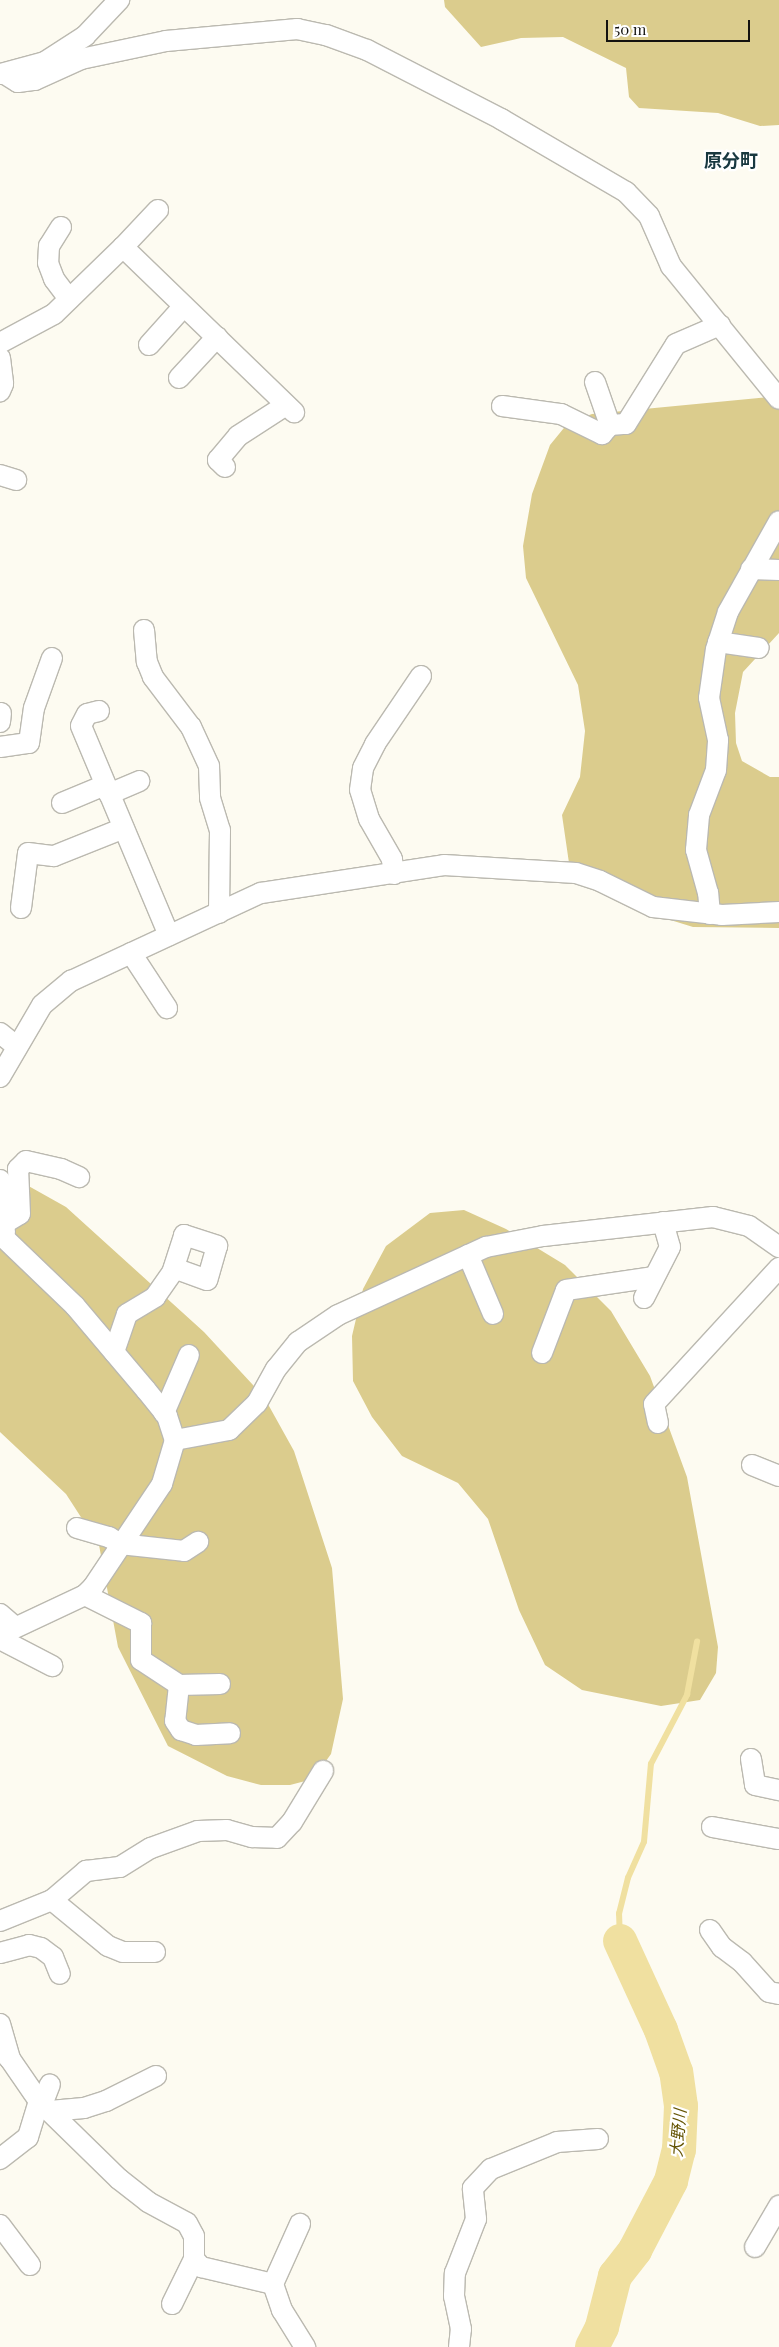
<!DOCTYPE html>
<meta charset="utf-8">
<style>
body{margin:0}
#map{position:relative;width:779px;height:2347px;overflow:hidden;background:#fdfbf1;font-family:"Playfair Display","Noto Sans JP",serif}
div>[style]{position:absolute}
.forest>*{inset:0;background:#dbcc8d}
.stream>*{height:5.5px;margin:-2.75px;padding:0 2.75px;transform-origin:2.75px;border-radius:2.75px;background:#f0e0a0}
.river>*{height:34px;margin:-17px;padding:0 17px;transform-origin:17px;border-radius:17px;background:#f0e0a0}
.roads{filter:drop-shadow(1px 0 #bbb9b0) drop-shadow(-1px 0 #bbb9b0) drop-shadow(0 1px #bbb9b0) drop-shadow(0 -1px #bbb9b0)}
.street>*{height:20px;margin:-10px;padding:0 10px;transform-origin:10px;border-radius:10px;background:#fff}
span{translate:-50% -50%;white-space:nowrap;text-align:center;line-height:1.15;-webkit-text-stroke:4.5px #fff;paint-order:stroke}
.water-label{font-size:16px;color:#655505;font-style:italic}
.quarter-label{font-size:18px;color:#183840;font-weight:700}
.scale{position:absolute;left:606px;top:20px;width:144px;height:22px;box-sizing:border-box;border:2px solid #13120f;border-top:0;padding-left:6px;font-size:15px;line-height:18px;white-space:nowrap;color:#13120f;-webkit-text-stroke:4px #fff;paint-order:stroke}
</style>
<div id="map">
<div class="forest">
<i style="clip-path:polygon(444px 0,779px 0,779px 125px,760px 126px,718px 113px,639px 108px,629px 97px,626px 68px,563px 37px,521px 38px,481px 47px,445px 7px)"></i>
<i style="clip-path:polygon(779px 396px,779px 633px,743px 672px,735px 713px,736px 743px,742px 761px,770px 777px,779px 777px,779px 928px,693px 927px,638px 910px,569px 863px,562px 815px,580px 777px,585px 731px,578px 685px,526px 578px,523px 546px,532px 494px,550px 445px,568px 423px,592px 414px)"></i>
<i style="clip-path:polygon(0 1170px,66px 1207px,204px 1332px,264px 1397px,294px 1451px,332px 1568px,343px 1699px,331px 1754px,313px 1779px,290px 1785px,261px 1785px,227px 1776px,168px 1746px,118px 1647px,99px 1545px,66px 1494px,0 1432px)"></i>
<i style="clip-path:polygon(464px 1210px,506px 1229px,565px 1265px,611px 1311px,650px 1376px,687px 1477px,718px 1647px,716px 1673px,700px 1700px,661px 1706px,582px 1690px,545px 1665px,519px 1610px,488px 1519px,458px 1483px,402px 1456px,372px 1417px,353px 1381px,352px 1336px,363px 1289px,386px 1246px,430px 1213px)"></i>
</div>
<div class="stream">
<i style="left:620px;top:1941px;width:27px;rotate:-92deg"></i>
<i style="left:619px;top:1914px;width:37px;rotate:-76deg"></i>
<i style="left:628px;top:1878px;width:39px;rotate:-66deg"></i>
<i style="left:644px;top:1842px;width:78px;rotate:-84.9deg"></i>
<i style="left:651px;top:1764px;width:78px;rotate:-62.4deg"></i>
<i style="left:687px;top:1695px;width:54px;rotate:-79.3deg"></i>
</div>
<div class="river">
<i style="left:592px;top:2347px;width:22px;rotate:-63deg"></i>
<i style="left:602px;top:2327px;width:53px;rotate:-75.7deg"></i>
<i style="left:615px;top:2276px;width:33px;rotate:-52deg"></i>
<i style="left:635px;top:2250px;width:78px;rotate:-62.4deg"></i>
<i style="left:671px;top:2181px;width:32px;rotate:-76deg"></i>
<i style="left:679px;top:2150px;width:44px;rotate:-87.4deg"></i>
<i style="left:681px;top:2106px;width:34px;rotate:-98deg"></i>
<i style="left:676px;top:2072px;width:45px;rotate:-109.7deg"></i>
<i style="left:661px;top:2030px;width:98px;rotate:-114.7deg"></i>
</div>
<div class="roads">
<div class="street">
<i style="left:1px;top:74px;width:46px;rotate:-15.3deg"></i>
<i style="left:45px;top:62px;width:48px;rotate:-33deg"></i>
<i style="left:85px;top:36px;width:50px;rotate:-46.6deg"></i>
<i style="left:5px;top:74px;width:15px;rotate:32deg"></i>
<i style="left:18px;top:82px;width:17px;rotate:-7deg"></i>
<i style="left:35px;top:80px;width:51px;rotate:-24.5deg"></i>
<i style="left:81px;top:59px;width:87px;rotate:-12deg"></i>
<i style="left:166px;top:41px;width:132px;rotate:-5.2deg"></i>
<i style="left:297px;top:29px;width:30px;rotate:12deg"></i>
<i style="left:326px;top:35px;width:44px;rotate:20.1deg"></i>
<i style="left:367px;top:50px;width:151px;rotate:27.2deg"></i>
<i style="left:501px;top:119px;width:145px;rotate:30.3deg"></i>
<i style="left:626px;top:192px;width:33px;rotate:46deg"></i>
<i style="left:649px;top:216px;width:55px;rotate:66.3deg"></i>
<i style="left:671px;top:266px;width:171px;rotate:50.9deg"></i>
<i style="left:61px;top:227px;width:22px;rotate:122deg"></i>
<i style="left:49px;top:246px;width:17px;rotate:93deg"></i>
<i style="left:48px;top:263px;width:17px;rotate:69deg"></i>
<i style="left:54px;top:279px;width:25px;rotate:53deg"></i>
<i style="left:123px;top:247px;width:51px;rotate:-46.6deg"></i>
<i style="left:0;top:343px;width:61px;rotate:-28.2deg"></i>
<i style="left:54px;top:314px;width:96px;rotate:-44.2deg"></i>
<i style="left:123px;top:247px;width:238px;rotate:44deg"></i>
<i style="left:149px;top:345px;width:52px;rotate:-48.1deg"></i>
<i style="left:0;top:358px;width:26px;rotate:83deg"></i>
<i style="left:3px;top:384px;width:8px;rotate:113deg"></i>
<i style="left:179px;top:378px;width:56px;rotate:-47.2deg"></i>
<i style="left:595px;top:382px;width:46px;rotate:70.8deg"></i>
<i style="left:610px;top:425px;width:16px;rotate:-4deg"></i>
<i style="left:626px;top:424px;width:94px;rotate:-58deg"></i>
<i style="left:676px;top:344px;width:48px;rotate:-23.4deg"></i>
<i style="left:502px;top:406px;width:60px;rotate:7.7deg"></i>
<i style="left:561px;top:414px;width:46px;rotate:26deg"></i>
<i style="left:602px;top:434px;width:12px;rotate:-48deg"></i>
<i style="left:225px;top:467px;width:10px;rotate:-135deg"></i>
<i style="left:218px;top:460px;width:31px;rotate:-50deg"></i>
<i style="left:238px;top:436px;width:57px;rotate:-32.9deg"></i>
<i style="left:0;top:475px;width:17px;rotate:17deg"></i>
<i style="left:751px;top:569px;width:28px;rotate:2deg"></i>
<i style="left:144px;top:630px;width:32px;rotate:85deg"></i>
<i style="left:147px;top:662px;width:16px;rotate:68deg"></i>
<i style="left:153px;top:677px;width:63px;rotate:52.8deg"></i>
<i style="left:191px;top:727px;width:43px;rotate:65.2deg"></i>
<i style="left:209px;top:766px;width:32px;rotate:88deg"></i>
<i style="left:210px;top:798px;width:34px;rotate:73deg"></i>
<i style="left:220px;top:830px;width:83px;rotate:90.7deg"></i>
<i style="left:718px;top:642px;width:41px;rotate:8.3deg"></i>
<i style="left:99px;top:711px;width:12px;rotate:166deg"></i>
<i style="left:87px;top:714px;width:13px;rotate:117deg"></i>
<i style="left:81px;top:726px;width:227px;rotate:67.2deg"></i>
<i style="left:0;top:722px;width:9px;rotate:-84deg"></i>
<i style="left:0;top:747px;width:29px;rotate:-8deg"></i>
<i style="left:29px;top:743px;width:35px;rotate:-82deg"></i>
<i style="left:34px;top:708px;width:53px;rotate:-70.2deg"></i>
<i style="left:109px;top:794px;width:33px;rotate:-23deg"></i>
<i style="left:62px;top:803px;width:47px;rotate:-22.7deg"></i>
<i style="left:394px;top:874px;width:15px;rotate:-98deg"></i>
<i style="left:392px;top:859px;width:46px;rotate:-119.9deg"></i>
<i style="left:369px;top:819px;width:30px;rotate:-107deg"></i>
<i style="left:360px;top:790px;width:22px;rotate:-82deg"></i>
<i style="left:363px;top:768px;width:27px;rotate:-63deg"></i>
<i style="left:375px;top:744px;width:82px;rotate:-55.9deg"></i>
<i style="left:21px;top:908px;width:55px;rotate:-82.7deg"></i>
<i style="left:28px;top:853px;width:26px;rotate:7deg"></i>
<i style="left:54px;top:856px;width:75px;rotate:-21.8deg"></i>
<i style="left:710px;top:914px;width:21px;rotate:-95deg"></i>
<i style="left:708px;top:893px;width:45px;rotate:-105.6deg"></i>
<i style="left:696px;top:850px;width:35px;rotate:-85deg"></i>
<i style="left:699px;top:815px;width:48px;rotate:-69.3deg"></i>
<i style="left:716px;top:770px;width:30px;rotate:-86deg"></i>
<i style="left:718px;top:740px;width:43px;rotate:-102.1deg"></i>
<i style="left:709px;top:698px;width:49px;rotate:-81.9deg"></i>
<i style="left:716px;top:649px;width:39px;rotate:-72deg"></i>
<i style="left:728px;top:612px;width:104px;rotate:-60.7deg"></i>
<i style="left:131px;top:953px;width:66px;rotate:56.8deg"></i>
<i style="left:0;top:1033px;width:22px;rotate:39deg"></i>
<i style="left:0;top:1077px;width:83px;rotate:-59.7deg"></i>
<i style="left:42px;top:1005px;width:38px;rotate:-40deg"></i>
<i style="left:71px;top:981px;width:209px;rotate:-24.9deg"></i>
<i style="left:261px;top:893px;width:185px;rotate:-8.7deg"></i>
<i style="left:444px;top:865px;width:132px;rotate:3.5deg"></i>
<i style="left:576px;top:873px;width:25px;rotate:18deg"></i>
<i style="left:600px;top:881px;width:59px;rotate:26.1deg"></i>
<i style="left:653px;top:907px;width:69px;rotate:6.6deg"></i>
<i style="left:722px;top:915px;width:57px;rotate:-3deg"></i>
<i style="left:0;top:1180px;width:53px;rotate:84.6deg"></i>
<i style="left:5px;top:1223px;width:17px;rotate:-31deg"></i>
<i style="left:20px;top:1214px;width:45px;rotate:-92.5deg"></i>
<i style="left:18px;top:1169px;width:11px;rotate:-45deg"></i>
<i style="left:26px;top:1161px;width:36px;rotate:13deg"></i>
<i style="left:61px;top:1169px;width:20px;rotate:24deg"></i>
<i style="left:0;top:1234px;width:104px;rotate:43.8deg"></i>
<i style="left:75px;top:1306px;width:110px;rotate:49.8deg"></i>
<i style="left:146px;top:1390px;width:33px;rotate:51deg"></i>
<i style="left:167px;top:1416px;width:25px;rotate:72deg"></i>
<i style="left:175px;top:1440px;width:46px;rotate:106.5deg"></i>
<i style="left:162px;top:1484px;width:124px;rotate:123.8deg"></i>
<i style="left:93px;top:1587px;width:11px;rotate:135deg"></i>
<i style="left:85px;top:1595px;width:94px;rotate:154.8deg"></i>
<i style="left:468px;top:1255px;width:64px;rotate:67deg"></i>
<i style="left:644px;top:1298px;width:57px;rotate:-63deg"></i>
<i style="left:670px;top:1247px;width:26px;rotate:-106deg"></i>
<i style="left:114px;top:1352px;width:40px;rotate:-71.1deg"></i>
<i style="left:127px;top:1314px;width:33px;rotate:-31deg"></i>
<i style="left:155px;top:1297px;width:29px;rotate:-55deg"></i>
<i style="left:172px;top:1273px;width:40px;rotate:-72deg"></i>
<i style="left:184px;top:1235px;width:35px;rotate:18deg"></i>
<i style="left:217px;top:1246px;width:35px;rotate:106deg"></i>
<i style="left:207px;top:1280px;width:35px;rotate:-160deg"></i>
<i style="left:542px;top:1353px;width:67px;rotate:-69.1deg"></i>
<i style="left:566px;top:1290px;width:89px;rotate:-8.4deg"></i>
<i style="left:164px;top:1413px;width:63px;rotate:-66.7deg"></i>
<i style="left:658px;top:1423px;width:19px;rotate:-102deg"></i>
<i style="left:654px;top:1404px;width:185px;rotate:-47.4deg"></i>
<i style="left:175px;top:1440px;width:55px;rotate:-10.5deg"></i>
<i style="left:229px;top:1430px;width:39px;rotate:-44deg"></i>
<i style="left:257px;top:1403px;width:39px;rotate:-61deg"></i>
<i style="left:276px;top:1369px;width:35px;rotate:-51deg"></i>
<i style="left:298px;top:1342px;width:48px;rotate:-34deg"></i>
<i style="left:338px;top:1315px;width:163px;rotate:-24.7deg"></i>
<i style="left:486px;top:1247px;width:58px;rotate:-10.9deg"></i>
<i style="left:543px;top:1236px;width:171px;rotate:-6.4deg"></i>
<i style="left:713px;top:1217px;width:37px;rotate:14deg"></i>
<i style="left:749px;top:1226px;width:37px;rotate:35deg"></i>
<i style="left:752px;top:1465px;width:29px;rotate:22deg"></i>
<i style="left:77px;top:1528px;width:33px;rotate:16deg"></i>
<i style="left:109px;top:1537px;width:13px;rotate:32deg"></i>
<i style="left:120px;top:1544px;width:64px;rotate:6.2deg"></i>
<i style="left:184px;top:1551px;width:17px;rotate:-33deg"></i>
<i style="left:85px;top:1595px;width:63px;rotate:26.6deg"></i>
<i style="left:141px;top:1623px;width:37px;rotate:90deg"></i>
<i style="left:141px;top:1660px;width:45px;rotate:33.3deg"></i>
<i style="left:179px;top:1685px;width:41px;rotate:-1.4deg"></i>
<i style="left:0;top:1614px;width:20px;rotate:41deg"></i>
<i style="left:0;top:1639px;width:59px;rotate:27.4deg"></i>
<i style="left:179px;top:1685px;width:36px;rotate:96deg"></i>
<i style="left:175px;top:1721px;width:11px;rotate:56deg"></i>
<i style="left:181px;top:1730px;width:16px;rotate:18deg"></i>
<i style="left:196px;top:1735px;width:34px;rotate:-3deg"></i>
<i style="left:751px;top:1759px;width:26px;rotate:81deg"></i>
<i style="left:755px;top:1785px;width:25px;rotate:12deg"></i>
<i style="left:712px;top:1827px;width:68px;rotate:10.2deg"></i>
<i style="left:52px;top:1900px;width:72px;rotate:39.4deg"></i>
<i style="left:108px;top:1946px;width:16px;rotate:22deg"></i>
<i style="left:123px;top:1952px;width:32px"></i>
<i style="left:0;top:1921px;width:56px;rotate:-22deg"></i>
<i style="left:52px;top:1900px;width:45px;rotate:-40.5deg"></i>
<i style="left:86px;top:1871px;width:34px;rotate:-7deg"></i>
<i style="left:120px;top:1867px;width:36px;rotate:-32deg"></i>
<i style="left:151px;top:1848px;width:50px;rotate:-19.9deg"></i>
<i style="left:198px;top:1831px;width:29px;rotate:-2deg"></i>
<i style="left:227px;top:1830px;width:26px;rotate:16deg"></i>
<i style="left:252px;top:1837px;width:25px;rotate:2deg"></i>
<i style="left:277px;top:1838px;width:22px;rotate:-47deg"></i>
<i style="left:292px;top:1822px;width:60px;rotate:-58.7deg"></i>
<i style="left:710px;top:1930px;width:21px;rotate:55deg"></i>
<i style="left:722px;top:1947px;width:25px;rotate:37deg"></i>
<i style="left:742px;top:1962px;width:40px;rotate:48deg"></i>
<i style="left:769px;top:1992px;width:10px;rotate:11deg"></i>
<i style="left:0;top:1953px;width:30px;rotate:-15deg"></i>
<i style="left:29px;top:1945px;width:12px;rotate:14deg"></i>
<i style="left:41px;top:1948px;width:15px;rotate:37deg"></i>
<i style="left:53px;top:1957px;width:18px;rotate:68deg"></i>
<i style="left:0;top:2024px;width:36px;rotate:74deg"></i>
<i style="left:0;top:2049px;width:14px;rotate:45deg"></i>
<i style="left:10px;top:2059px;width:51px;rotate:55.4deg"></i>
<i style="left:39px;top:2101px;width:38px;rotate:107deg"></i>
<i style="left:28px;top:2137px;width:36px;rotate:142deg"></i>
<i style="left:39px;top:2101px;width:112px;rotate:44.3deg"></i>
<i style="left:119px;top:2179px;width:37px;rotate:38deg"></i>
<i style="left:148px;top:2202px;width:44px;rotate:28.3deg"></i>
<i style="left:187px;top:2223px;width:15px;rotate:62deg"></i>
<i style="left:194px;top:2236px;width:23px;rotate:90deg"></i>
<i style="left:194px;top:2259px;width:11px;rotate:49deg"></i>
<i style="left:201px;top:2267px;width:74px;rotate:13.3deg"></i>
<i style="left:273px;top:2284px;width:28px;rotate:71deg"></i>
<i style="left:282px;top:2310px;width:44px;rotate:58.1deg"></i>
<i style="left:42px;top:2105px;width:22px;rotate:-69deg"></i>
<i style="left:50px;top:2111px;width:34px;rotate:-5deg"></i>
<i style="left:84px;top:2108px;width:23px;rotate:-18deg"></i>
<i style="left:106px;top:2101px;width:56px;rotate:-26.6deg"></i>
<i style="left:0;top:2225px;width:50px;rotate:53.1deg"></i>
<i style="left:755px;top:2247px;width:48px;rotate:-59.7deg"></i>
<i style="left:273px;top:2284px;width:66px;rotate:-65.8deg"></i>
<i style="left:172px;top:2304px;width:50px;rotate:-63.9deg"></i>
<i style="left:459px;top:2347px;width:18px;rotate:-84deg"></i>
<i style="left:461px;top:2329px;width:34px;rotate:-102deg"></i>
<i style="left:454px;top:2296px;width:23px;rotate:-88deg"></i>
<i style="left:455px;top:2273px;width:58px;rotate:-68.7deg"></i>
<i style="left:476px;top:2219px;width:31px;rotate:-96deg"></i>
<i style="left:473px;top:2188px;width:26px;rotate:-47deg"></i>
<i style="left:491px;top:2169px;width:71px;rotate:-22.2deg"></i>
<i style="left:557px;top:2142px;width:41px;rotate:-4.2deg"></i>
</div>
</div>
<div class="water-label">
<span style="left:678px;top:2133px;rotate:-85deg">大野川</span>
</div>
<div class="quarter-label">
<span style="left:731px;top:160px">原分町</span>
</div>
<div class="scale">50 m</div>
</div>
